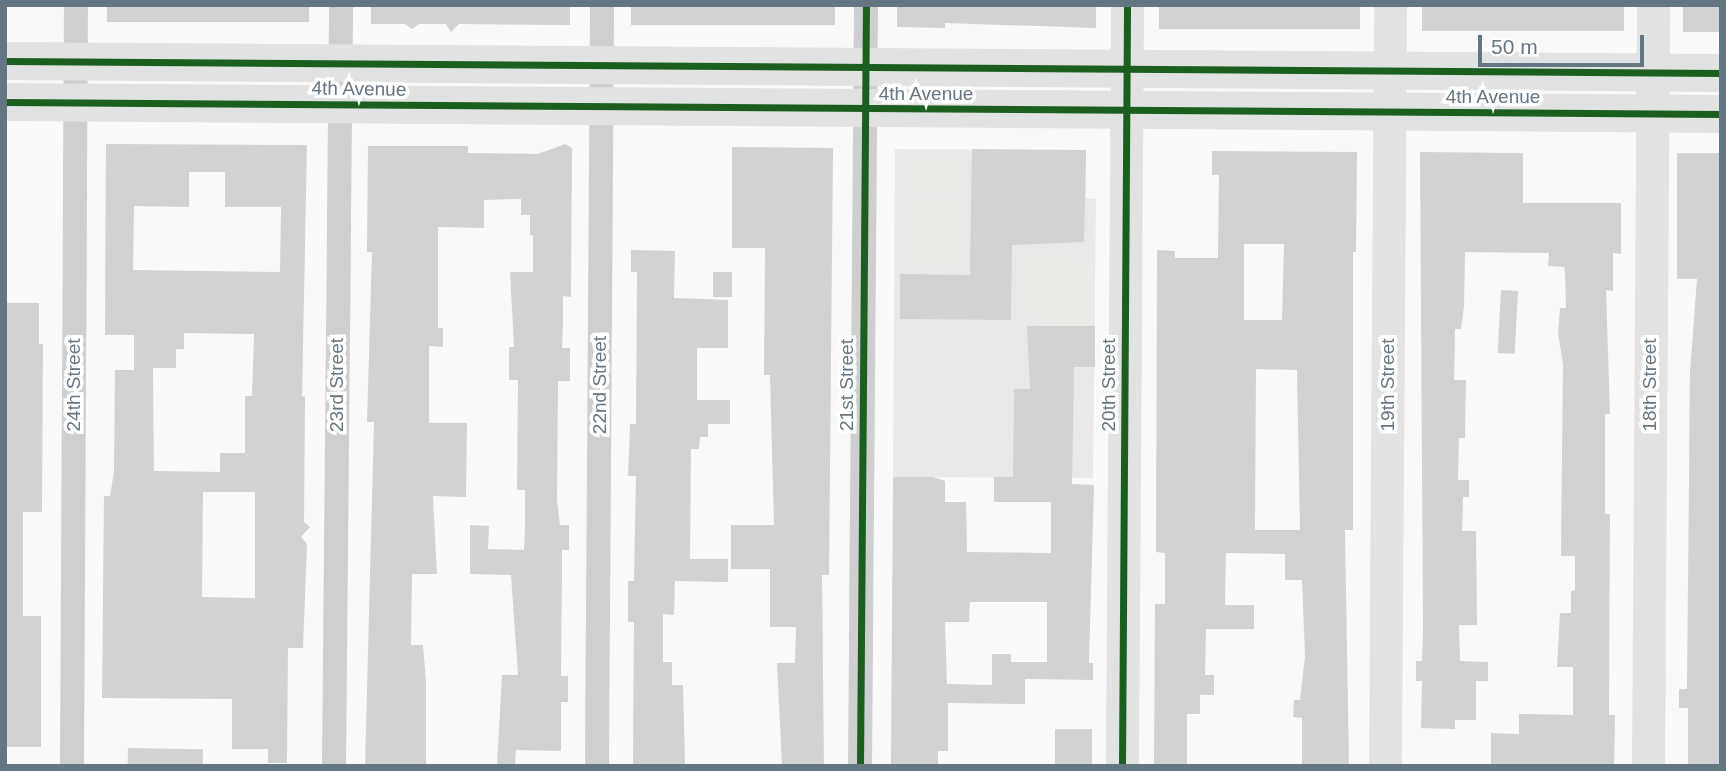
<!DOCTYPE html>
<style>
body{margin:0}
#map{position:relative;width:1726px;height:771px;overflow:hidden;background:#f9f9f9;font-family:Helvetica,sans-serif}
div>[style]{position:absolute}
.built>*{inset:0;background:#e8e9e9}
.green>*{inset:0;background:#e8ebe6;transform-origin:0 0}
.building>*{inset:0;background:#d0d2d3;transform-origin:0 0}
.street>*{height:24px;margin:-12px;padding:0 12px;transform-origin:12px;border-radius:12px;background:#cecfd0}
.secondary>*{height:33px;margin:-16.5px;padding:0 16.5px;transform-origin:16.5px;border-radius:16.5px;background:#e1e2e2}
.primary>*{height:38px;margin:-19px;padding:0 19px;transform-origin:19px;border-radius:19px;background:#e1e2e2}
.cycleway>*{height:7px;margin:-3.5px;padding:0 3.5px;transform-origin:3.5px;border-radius:3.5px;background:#1b5e20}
span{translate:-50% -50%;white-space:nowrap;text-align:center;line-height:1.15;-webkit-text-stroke:7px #fff;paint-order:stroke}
.street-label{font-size:19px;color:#657683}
.frame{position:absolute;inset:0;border:7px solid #657683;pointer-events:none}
.scale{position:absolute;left:1478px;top:35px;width:166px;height:32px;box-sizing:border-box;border:4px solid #657683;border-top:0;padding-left:9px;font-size:21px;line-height:24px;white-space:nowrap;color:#657683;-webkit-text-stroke:5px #fff;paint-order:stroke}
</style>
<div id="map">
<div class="built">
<i style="clip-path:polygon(895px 149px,1086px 150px,1086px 198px,1096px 199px,1093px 478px,893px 477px)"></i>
</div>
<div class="green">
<i style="clip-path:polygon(906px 159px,965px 159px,965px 191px,902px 191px,902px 163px)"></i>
<i style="left:907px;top:198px;width:54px;height:67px"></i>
<i style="clip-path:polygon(1021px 259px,1093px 260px,1093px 326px,1043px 326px,1042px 312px,1021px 312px)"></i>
</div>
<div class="building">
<i style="left:107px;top:5px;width:202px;height:17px"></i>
<i style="clip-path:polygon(371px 5px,570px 5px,570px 25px,459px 24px,451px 32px,446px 24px,419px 24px,412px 29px,405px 24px,371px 24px)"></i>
<i style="left:631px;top:5px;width:204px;height:20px"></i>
<i style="clip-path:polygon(897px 5px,1096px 5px,1096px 28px,945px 23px,945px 28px,897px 27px)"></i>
<i style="left:1159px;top:5px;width:201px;height:24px"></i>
<i style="left:1422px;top:5px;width:202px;height:26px"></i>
<i style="left:1683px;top:5px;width:38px;height:27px"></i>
<i style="clip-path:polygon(evenodd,106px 144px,307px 145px,302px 397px,305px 396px,304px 522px,310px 527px,301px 537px,307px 544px,303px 648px,288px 648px,287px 763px,268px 763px,268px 749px,232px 749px,232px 699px,102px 698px,104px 496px,110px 496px,114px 472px,115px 370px,134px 370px,134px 335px,105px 335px,106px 144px,189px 172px,225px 172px,225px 207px,281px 207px,280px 272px,133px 270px,134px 206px,189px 207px,189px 172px,106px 144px,184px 333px,254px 334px,252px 396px,245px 396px,245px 453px,220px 453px,220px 472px,154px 471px,153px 368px,176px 368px,176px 349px,184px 349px,184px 333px,106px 144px,203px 492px,255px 492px,255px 598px,202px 597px,203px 492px)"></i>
<i style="clip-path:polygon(565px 144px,572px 148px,571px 297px,563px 296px,563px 323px,562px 348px,570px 348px,570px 381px,558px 381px,557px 500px,560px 525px,569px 525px,569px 550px,562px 550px,562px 575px,561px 676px,568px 676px,568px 702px,561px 702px,561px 751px,516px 750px,515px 766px,497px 766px,502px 675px,518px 675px,511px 575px,470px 574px,470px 525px,489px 526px,488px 549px,524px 550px,525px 525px,525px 490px,517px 490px,518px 380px,509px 380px,509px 347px,514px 347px,510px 272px,533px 272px,533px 235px,530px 235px,530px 215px,521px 215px,521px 199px,484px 200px,484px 228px,438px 227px,438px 328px,443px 328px,443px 347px,429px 346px,429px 423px,467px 423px,466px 497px,433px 496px,437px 574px,412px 574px,411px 645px,423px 645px,426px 681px,426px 766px,365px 766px,374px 422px,367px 422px,372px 252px,367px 252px,368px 146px,468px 146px,468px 153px,538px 154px)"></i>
<i style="clip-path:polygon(732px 147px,833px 148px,829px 575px,822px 575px,824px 766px,782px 766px,777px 663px,795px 663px,796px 627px,770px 627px,770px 569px,731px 569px,731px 525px,774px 525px,770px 375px,764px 375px,765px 248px,732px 248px)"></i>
<i style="clip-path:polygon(972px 149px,1086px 150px,1084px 242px,1012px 245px,1011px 320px,900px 319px,900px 274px,970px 275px)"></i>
<i style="clip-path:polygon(evenodd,1212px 151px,1357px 152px,1356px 252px,1353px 252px,1353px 530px,1345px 530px,1349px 766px,1302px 766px,1302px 718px,1293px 717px,1294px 700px,1300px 700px,1305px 656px,1302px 580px,1285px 580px,1285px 554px,1226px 553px,1225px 605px,1254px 605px,1254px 629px,1206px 629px,1205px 675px,1214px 675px,1214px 695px,1200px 695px,1200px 714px,1187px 714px,1187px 766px,1154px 766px,1155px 604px,1165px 604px,1165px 553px,1156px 552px,1157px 250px,1175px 251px,1175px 258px,1218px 258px,1219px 175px,1212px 175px,1212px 151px,1244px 244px,1284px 244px,1282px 320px,1244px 320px,1244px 244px,1212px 151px,1256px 369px,1297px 370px,1300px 530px,1255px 530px,1256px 369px)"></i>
<i style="clip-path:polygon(1420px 152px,1523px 153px,1523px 203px,1621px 203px,1621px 254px,1613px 253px,1613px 291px,1606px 290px,1610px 414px,1605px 414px,1605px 514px,1610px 514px,1609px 715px,1615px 715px,1614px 766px,1491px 766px,1491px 733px,1519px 734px,1519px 714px,1573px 715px,1573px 667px,1557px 667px,1560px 613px,1571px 613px,1571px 591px,1575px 590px,1575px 556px,1561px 556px,1563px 364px,1558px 333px,1560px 308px,1566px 308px,1565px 272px,1564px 267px,1548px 266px,1549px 253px,1465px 252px,1464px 306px,1461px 329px,1455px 329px,1454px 380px,1466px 380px,1465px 438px,1459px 438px,1458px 480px,1469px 480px,1469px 497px,1463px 497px,1462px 531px,1476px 531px,1477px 625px,1459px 625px,1460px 661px,1488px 662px,1488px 681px,1476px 681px,1476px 720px,1455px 720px,1455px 729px,1421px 728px,1422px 681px,1416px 681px,1416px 661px,1422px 661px,1423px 631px)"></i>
<i style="clip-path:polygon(1677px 153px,1721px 153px,1721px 766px,1688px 766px,1688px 708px,1679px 708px,1679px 689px,1687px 689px,1690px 371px,1697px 279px,1677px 279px)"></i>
<i style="clip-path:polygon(631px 250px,675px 251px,674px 298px,728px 300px,728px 348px,697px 348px,697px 400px,730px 400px,730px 424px,708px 424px,708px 437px,700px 437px,699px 449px,691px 449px,690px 559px,728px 559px,728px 582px,675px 581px,674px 615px,663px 614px,663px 662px,672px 662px,672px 685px,683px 685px,685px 764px,680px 766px,633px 766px,634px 622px,628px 622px,628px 581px,634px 581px,636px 476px,628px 476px,630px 424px,636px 424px,637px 272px,631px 272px)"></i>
<i style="left:713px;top:272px;width:19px;height:25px"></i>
<i style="left:1501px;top:290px;width:17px;height:63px;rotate:3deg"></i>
<i style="clip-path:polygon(5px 303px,39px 303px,39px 344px,43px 344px,42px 512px,23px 512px,23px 616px,41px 616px,41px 747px,5px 747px)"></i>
<i style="clip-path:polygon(evenodd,1027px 326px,1095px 326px,1095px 367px,1074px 367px,1072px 484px,1094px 485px,1089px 663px,1093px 663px,1093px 680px,1025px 679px,1025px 704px,948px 703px,948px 751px,938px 751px,938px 766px,891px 766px,893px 477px,933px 477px,945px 481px,945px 502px,966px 502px,967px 552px,1051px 553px,1051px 502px,994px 502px,994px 477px,1013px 477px,1014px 389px,1030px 389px,1027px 326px,970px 602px,1047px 602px,1047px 662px,1011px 662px,1011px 654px,992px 654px,992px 685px,947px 684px,945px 622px,969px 622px,970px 602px)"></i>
<i style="left:1055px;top:729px;width:37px;height:37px"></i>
<i style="left:128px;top:748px;width:75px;height:18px;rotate:1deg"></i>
</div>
<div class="street">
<i style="left:72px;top:766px;width:761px;rotate:-89.7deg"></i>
<i style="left:334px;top:766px;width:761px;rotate:-89.47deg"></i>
<i style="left:597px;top:766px;width:761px;rotate:-89.62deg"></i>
<i style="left:860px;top:766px;width:761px;rotate:-89.55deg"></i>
</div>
<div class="secondary">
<i style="left:1122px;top:766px;width:761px;rotate:-89.62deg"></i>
<i style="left:1385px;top:766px;width:761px;rotate:-89.62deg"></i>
<i style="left:1648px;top:766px;width:761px;rotate:-89.62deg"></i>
</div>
<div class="primary">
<i style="left:5px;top:61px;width:1716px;rotate:0.4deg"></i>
<i style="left:5px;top:102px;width:1716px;rotate:0.4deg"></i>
</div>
<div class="cycleway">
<i style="left:5px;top:61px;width:1716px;rotate:0.4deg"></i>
<i style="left:5px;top:102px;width:1716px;rotate:0.4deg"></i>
<i style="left:860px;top:766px;width:761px;rotate:-89.55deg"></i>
<i style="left:1122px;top:766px;width:761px;rotate:-89.62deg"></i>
</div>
<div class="street-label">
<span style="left:359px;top:89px;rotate:1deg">4th Avenue</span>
<span style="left:926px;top:94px">4th Avenue</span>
<span style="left:1493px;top:97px">4th Avenue</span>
<span style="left:74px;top:385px;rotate:-90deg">24th Street</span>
<span style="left:337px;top:385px;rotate:-90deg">23rd Street</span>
<span style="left:600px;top:385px;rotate:-90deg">22nd Street</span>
<span style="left:847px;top:385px;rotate:-90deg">21st Street</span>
<span style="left:1109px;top:385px;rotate:-90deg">20th Street</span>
<span style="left:1388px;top:385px;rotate:-90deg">19th Street</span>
<span style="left:1650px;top:385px;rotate:-90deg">18th Street</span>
</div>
<div class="frame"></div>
<div class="scale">50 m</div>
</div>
